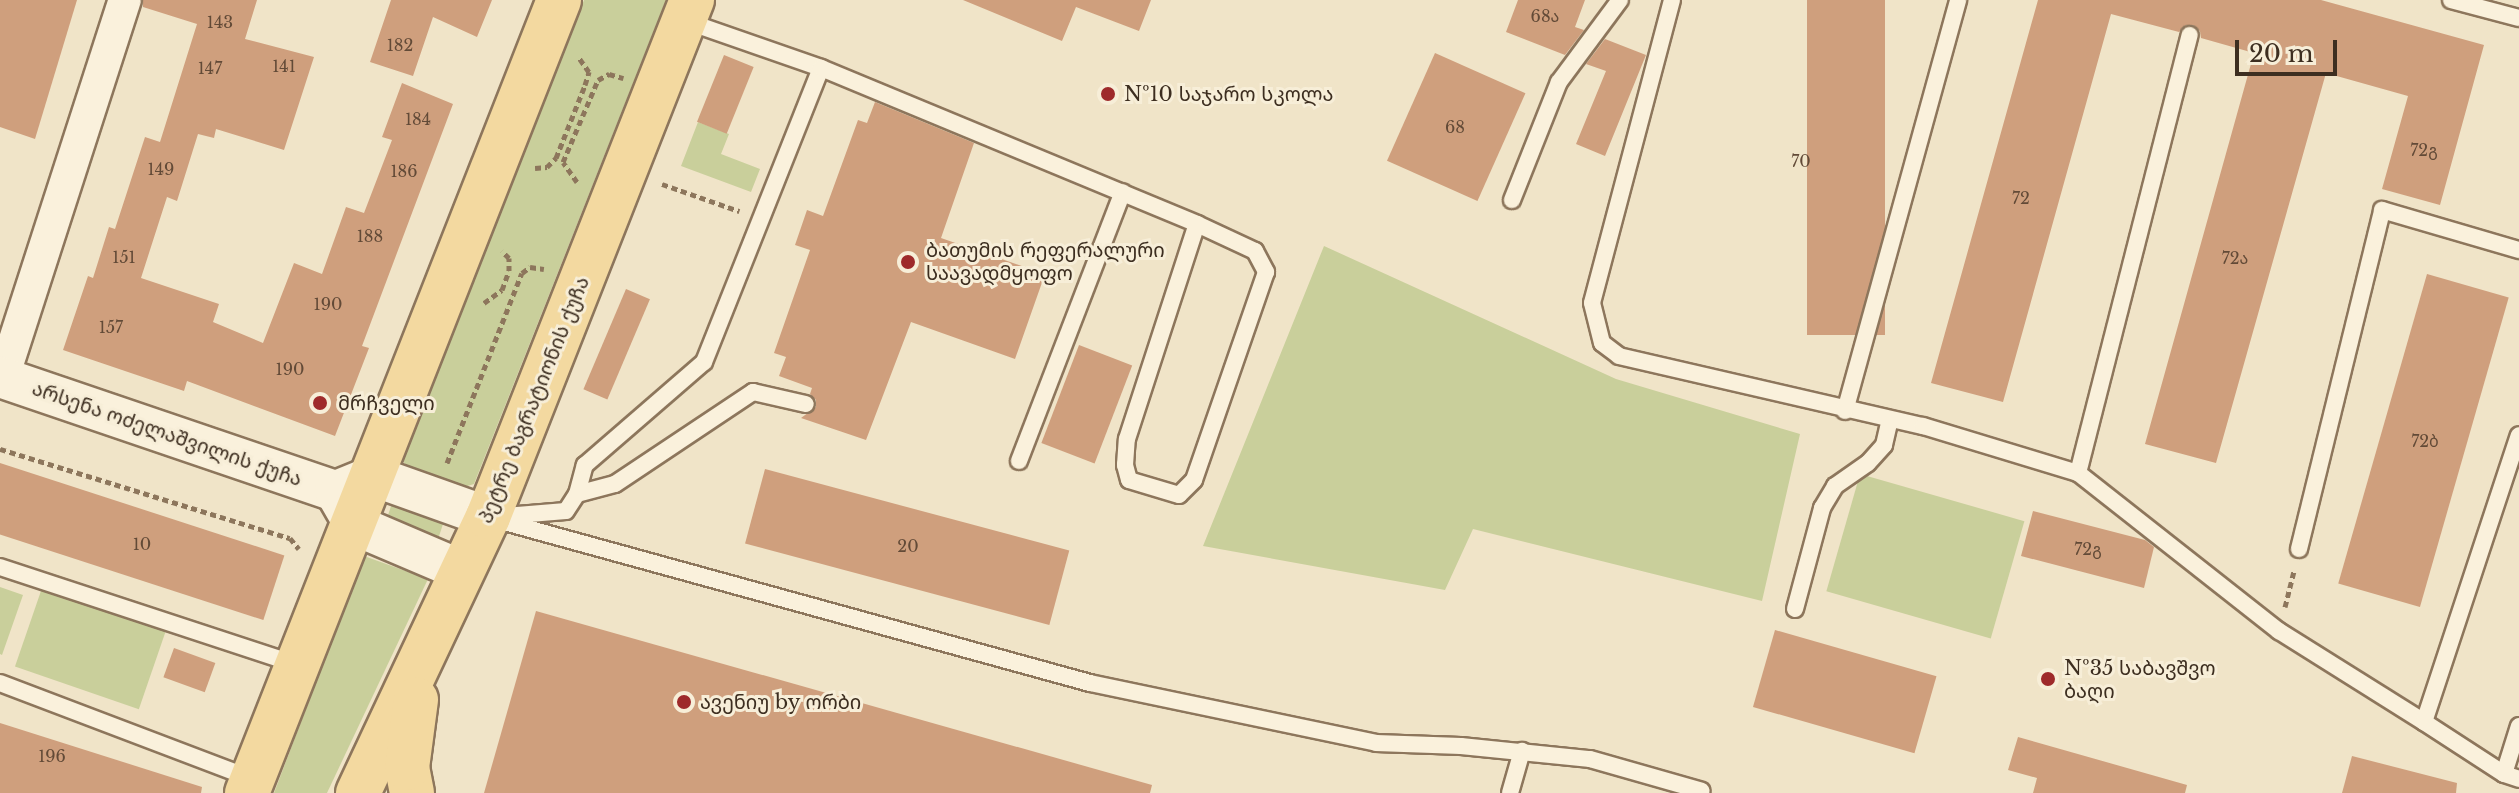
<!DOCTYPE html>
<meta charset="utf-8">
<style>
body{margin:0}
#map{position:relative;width:2519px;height:793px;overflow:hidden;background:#f0e4c8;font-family:"Libre Baskerville","Noto Sans Georgian",serif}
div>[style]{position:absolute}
.green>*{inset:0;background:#c9cf9b;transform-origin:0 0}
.building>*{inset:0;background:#cf9f7d;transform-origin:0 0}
.path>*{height:5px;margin-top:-2.5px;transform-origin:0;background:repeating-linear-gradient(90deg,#8d765c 0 6px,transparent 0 10px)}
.roads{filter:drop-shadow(2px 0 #8d765c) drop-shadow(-2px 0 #8d765c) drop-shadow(0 2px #8d765c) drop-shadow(0 -2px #8d765c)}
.service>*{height:16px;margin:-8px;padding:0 8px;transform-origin:8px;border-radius:8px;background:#faf1dc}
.minor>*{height:32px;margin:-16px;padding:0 16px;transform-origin:16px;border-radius:16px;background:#faf1dc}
.tertiary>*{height:40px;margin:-20px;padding:0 20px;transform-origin:20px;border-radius:20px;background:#faf1dc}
.primary>*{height:44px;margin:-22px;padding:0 22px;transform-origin:22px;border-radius:22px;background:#f3d9a0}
.dots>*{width:22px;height:22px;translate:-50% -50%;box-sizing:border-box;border:4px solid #f7eed8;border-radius:50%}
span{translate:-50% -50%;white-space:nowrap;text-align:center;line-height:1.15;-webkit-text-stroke:6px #f7eed8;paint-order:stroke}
.number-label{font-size:16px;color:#624a37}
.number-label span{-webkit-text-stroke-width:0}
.poi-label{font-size:20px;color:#3d2e20}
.left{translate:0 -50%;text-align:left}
.street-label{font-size:20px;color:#3d2e20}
.scale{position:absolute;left:2235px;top:40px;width:102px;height:36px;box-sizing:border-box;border:4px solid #3d2e20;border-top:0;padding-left:10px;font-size:24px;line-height:28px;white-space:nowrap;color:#3d2e20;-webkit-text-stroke:6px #f7eed8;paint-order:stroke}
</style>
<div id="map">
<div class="green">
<i style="clip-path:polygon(584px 0,666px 0,474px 484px,464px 487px,410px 470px,402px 460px)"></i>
<i style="clip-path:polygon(698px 122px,729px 134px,721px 154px,760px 169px,751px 192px,681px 166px)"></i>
<i style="clip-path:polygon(1324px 246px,1616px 379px,1800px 434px,1762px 601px,1473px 529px,1445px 590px,1203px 546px)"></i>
<i style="left:1860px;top:474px;width:171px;height:122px;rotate:16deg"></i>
<i style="left:392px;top:503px;width:55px;height:18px;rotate:18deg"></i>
<i style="clip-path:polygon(364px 556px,428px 579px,327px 793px,274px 793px)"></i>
<i style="clip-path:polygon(0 587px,23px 595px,2px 655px,0 654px)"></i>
<i style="left:42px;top:588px;width:131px;height:83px;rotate:19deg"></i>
</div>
<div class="building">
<i style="clip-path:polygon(0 0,77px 0,35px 139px,0 127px)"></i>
<i style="clip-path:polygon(143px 0,257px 0,245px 39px,314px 57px,284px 150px,216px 129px,214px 138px,198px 134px,177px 201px,167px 197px,141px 278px,219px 304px,213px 322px,263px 343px,294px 263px,322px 274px,346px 207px,364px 213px,392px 140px,382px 137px,402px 83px,453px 104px,362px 346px,369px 348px,335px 436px,187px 381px,184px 391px,63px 350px,88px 276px,93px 278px,109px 227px,115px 229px,145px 137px,160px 142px,197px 24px,143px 7px)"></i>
<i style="clip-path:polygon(391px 0,492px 0,477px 37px,433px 17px,413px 76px,370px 62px)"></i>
<i style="clip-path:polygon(963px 0,1151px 0,1139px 31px,1076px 7px,1062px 41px)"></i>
<i style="clip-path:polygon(1518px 0,1585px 0,1575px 27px,1584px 30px,1565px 55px,1506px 32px)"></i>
<i style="left:1807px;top:0;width:78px;height:335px"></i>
<i style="clip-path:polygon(2038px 0,2321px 0,2484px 45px,2440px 205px,2382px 189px,2408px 96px,2326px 73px,2216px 463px,2145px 444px,2254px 53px,2201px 38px,2200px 31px,2193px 25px,2186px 25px,2179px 32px,2111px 14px,2003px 402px,1931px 383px)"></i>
<i style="clip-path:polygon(1605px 39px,1646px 55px,1605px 156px,1576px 144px,1606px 71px,1586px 64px)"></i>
<i style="left:1435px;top:53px;width:99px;height:118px;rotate:24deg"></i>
<i style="left:724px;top:55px;width:32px;height:72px;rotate:22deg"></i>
<i style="clip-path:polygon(875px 102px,974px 143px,941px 238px,1045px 274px,1015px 359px,911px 322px,866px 440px,801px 418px,816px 407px,816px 400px,810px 394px,812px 388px,779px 376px,786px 357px,774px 353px,810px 250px,795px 245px,807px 210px,823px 216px,858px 120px,867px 123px)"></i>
<i style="left:2427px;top:274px;width:85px;height:322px;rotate:16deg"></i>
<i style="left:626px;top:289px;width:26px;height:109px;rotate:23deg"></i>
<i style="left:1079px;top:345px;width:57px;height:105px;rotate:21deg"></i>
<i style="left:0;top:463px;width:299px;height:68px;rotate:18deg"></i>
<i style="left:765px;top:469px;width:315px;height:77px;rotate:15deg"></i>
<i style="clip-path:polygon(2033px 511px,2145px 540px,2154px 547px,2144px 588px,2021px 556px)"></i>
<i style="clip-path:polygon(536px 611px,1152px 785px,1150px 793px,484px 793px)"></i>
<i style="left:1775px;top:630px;width:168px;height:80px;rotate:16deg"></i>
<i style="left:174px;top:648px;width:44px;height:31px;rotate:20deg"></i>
<i style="clip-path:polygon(0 723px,202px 787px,201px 793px,0 793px)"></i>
<i style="clip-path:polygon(2018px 737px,2187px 785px,2185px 793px,2033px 793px,2037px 778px,2008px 770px)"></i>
<i style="clip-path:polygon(2352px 756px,2457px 783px,2456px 793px,2342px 793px)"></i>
</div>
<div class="path">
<i style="left:535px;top:168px;width:12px;rotate:-5deg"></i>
<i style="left:547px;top:167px;width:13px;rotate:-45deg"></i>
<i style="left:556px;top:158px;width:79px;rotate:-68.3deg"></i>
<i style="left:585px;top:85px;width:14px;rotate:-73deg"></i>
<i style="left:589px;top:72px;width:19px;rotate:-125deg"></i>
<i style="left:577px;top:182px;width:24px;rotate:-125deg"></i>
<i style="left:563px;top:162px;width:89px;rotate:-66.9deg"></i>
<i style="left:598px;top:80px;width:13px;rotate:-29deg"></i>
<i style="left:609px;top:74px;width:15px;rotate:16deg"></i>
<i style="left:662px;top:184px;width:82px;rotate:19.3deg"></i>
<i style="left:484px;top:303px;width:22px;rotate:-36deg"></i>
<i style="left:502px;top:290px;width:20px;rotate:-70deg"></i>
<i style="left:509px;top:271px;width:13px;rotate:-90deg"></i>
<i style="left:509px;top:258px;width:10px;rotate:-135deg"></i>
<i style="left:0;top:449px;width:303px;rotate:17.1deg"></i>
<i style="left:290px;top:538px;width:14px;rotate:51deg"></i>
<i style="left:447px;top:463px;width:204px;rotate:-68.5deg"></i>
<i style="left:522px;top:273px;width:10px;rotate:-37deg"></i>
<i style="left:530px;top:267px;width:14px;rotate:8deg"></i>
<i style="left:2285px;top:607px;width:38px;rotate:-76deg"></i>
</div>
<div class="roads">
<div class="service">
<i style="left:1672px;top:0;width:313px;rotate:104.8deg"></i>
<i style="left:1592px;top:303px;width:41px;rotate:76deg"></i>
<i style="left:1602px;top:343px;width:21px;rotate:37deg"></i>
<i style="left:1619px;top:356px;width:312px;rotate:13deg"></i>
<i style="left:1923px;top:426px;width:162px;rotate:16.9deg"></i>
<i style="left:2078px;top:473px;width:256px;rotate:38.2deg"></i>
<i style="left:2279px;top:631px;width:171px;rotate:32.1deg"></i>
<i style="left:2424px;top:722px;width:302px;rotate:-71.7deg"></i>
<i style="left:2451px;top:0;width:70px;rotate:14.8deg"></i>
<i style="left:686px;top:21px;width:143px;rotate:19.2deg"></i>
<i style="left:1512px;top:200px;width:127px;rotate:-68.3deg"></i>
<i style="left:1559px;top:82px;width:102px;rotate:-53.4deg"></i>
<i style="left:1845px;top:411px;width:426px;rotate:-74.6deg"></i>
<i style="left:1019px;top:461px;width:288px;rotate:-68.9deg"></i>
<i style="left:2078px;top:473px;width:452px;rotate:-75.7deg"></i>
<i style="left:577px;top:494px;width:39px;rotate:-15deg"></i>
<i style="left:615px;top:484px;width:166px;rotate:-33.7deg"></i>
<i style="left:753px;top:392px;width:54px;rotate:12.8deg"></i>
<i style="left:493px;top:517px;width:73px;rotate:-4.7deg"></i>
<i style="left:566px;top:511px;width:20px;rotate:-57deg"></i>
<i style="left:577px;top:494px;width:30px;rotate:-75deg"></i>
<i style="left:585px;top:465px;width:157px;rotate:-40.9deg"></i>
<i style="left:704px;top:362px;width:316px;rotate:-68.3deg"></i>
<i style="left:821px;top:68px;width:407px;rotate:22.5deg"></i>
<i style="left:1197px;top:224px;width:64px;rotate:25deg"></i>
<i style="left:1255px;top:251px;width:24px;rotate:62deg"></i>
<i style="left:1266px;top:272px;width:220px;rotate:109.1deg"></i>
<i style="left:1194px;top:480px;width:21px;rotate:135deg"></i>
<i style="left:1179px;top:495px;width:52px;rotate:-163.3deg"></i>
<i style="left:1129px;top:480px;width:16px;rotate:-105deg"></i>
<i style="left:1125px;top:465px;width:26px;rotate:-86deg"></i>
<i style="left:1127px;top:439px;width:226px;rotate:-72deg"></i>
<i style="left:501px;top:521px;width:611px;rotate:15.38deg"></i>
<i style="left:1090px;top:683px;width:292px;rotate:11.8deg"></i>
<i style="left:1376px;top:743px;width:85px;rotate:2deg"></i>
<i style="left:1461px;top:746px;width:130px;rotate:5.8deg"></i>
<i style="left:1590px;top:759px;width:116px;rotate:15.9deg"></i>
<i style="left:2299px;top:549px;width:349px;rotate:-76.2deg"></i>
<i style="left:2382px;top:210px;width:143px;rotate:16.3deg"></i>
<i style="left:0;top:567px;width:311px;rotate:18.2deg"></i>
<i style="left:1795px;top:609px;width:105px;rotate:-75deg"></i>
<i style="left:1822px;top:508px;width:26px;rotate:-59deg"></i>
<i style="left:1835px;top:486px;width:40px;rotate:-34.9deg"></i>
<i style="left:1868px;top:463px;width:24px;rotate:-48deg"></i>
<i style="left:1884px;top:445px;width:26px;rotate:-77deg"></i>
<i style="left:0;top:683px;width:271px;rotate:20.8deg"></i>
<i style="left:2424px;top:722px;width:95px;rotate:33deg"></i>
<i style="left:2519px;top:726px;width:50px;rotate:107.4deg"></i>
<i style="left:2504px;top:774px;width:16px;rotate:18deg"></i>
<i style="left:1510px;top:793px;width:44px;rotate:-74.1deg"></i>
</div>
<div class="minor">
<i style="left:3px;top:377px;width:396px;rotate:-72.1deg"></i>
</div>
<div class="tertiary">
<i style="left:0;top:377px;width:354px;rotate:18.8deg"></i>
<i style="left:335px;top:491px;width:39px;rotate:60deg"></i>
<i style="left:355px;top:525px;width:117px;rotate:23.1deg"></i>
<i style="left:341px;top:489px;width:35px;rotate:-22deg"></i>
<i style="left:373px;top:476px;width:122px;rotate:19.6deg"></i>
</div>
<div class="primary">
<i style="left:247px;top:793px;width:852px;rotate:-68.52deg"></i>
<i style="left:358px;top:793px;width:305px;rotate:-64.8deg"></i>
<i style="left:488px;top:517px;width:556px;rotate:-68.47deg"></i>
<i style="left:412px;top:793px;width:25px;rotate:-101deg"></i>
<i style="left:407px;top:768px;width:69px;rotate:-82.5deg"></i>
</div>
</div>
<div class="dots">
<i style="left:1108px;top:94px;background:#9e2a2b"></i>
<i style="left:908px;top:262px;background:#9e2a2b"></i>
<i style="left:320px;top:403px;background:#9e2a2b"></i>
<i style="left:2048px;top:679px;background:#9e2a2b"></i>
<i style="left:684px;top:702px;background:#9e2a2b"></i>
</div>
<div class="number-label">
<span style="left:1545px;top:16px">68ა</span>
<span style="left:220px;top:22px">143</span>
<span style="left:400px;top:45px">182</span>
<span style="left:284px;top:66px">141</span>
<span style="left:210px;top:68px">147</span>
<span style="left:418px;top:119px">184</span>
<span style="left:1455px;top:127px">68</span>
<span style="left:2424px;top:150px">72გ</span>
<span style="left:1801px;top:161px">70</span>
<span style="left:161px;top:169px">149</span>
<span style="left:404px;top:171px">186</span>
<span style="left:2021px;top:198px">72</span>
<span style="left:370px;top:236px">188</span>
<span style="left:124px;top:257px">151</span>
<span style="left:2235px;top:258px">72ა</span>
<span style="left:328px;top:304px">190</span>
<span style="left:111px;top:327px">157</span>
<span style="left:290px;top:369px">190</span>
<span style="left:2425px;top:441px">72ბ</span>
<span style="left:142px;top:544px">10</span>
<span style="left:908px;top:546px">20</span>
<span style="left:2088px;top:549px">72გ</span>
<span style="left:52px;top:756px">196</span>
</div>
<div class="poi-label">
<span class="left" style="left:1124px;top:94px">№10 საჯარო სკოლა</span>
<span class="left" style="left:926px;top:262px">ბათუმის რეფერალური<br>საავადმყოფო</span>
<span class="left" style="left:338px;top:403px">მრჩველი</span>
<span class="left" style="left:2064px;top:680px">№35 საბავშვო<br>ბაღი</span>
<span class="left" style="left:700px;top:702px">ავენიუ by ორბი</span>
</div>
<div class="street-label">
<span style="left:534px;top:400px;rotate:-68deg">პეტრე ბაგრატიონის ქუჩა</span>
<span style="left:167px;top:434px;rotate:19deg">არსენა ოძელაშვილის ქუჩა</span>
</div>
<div class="scale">20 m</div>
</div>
